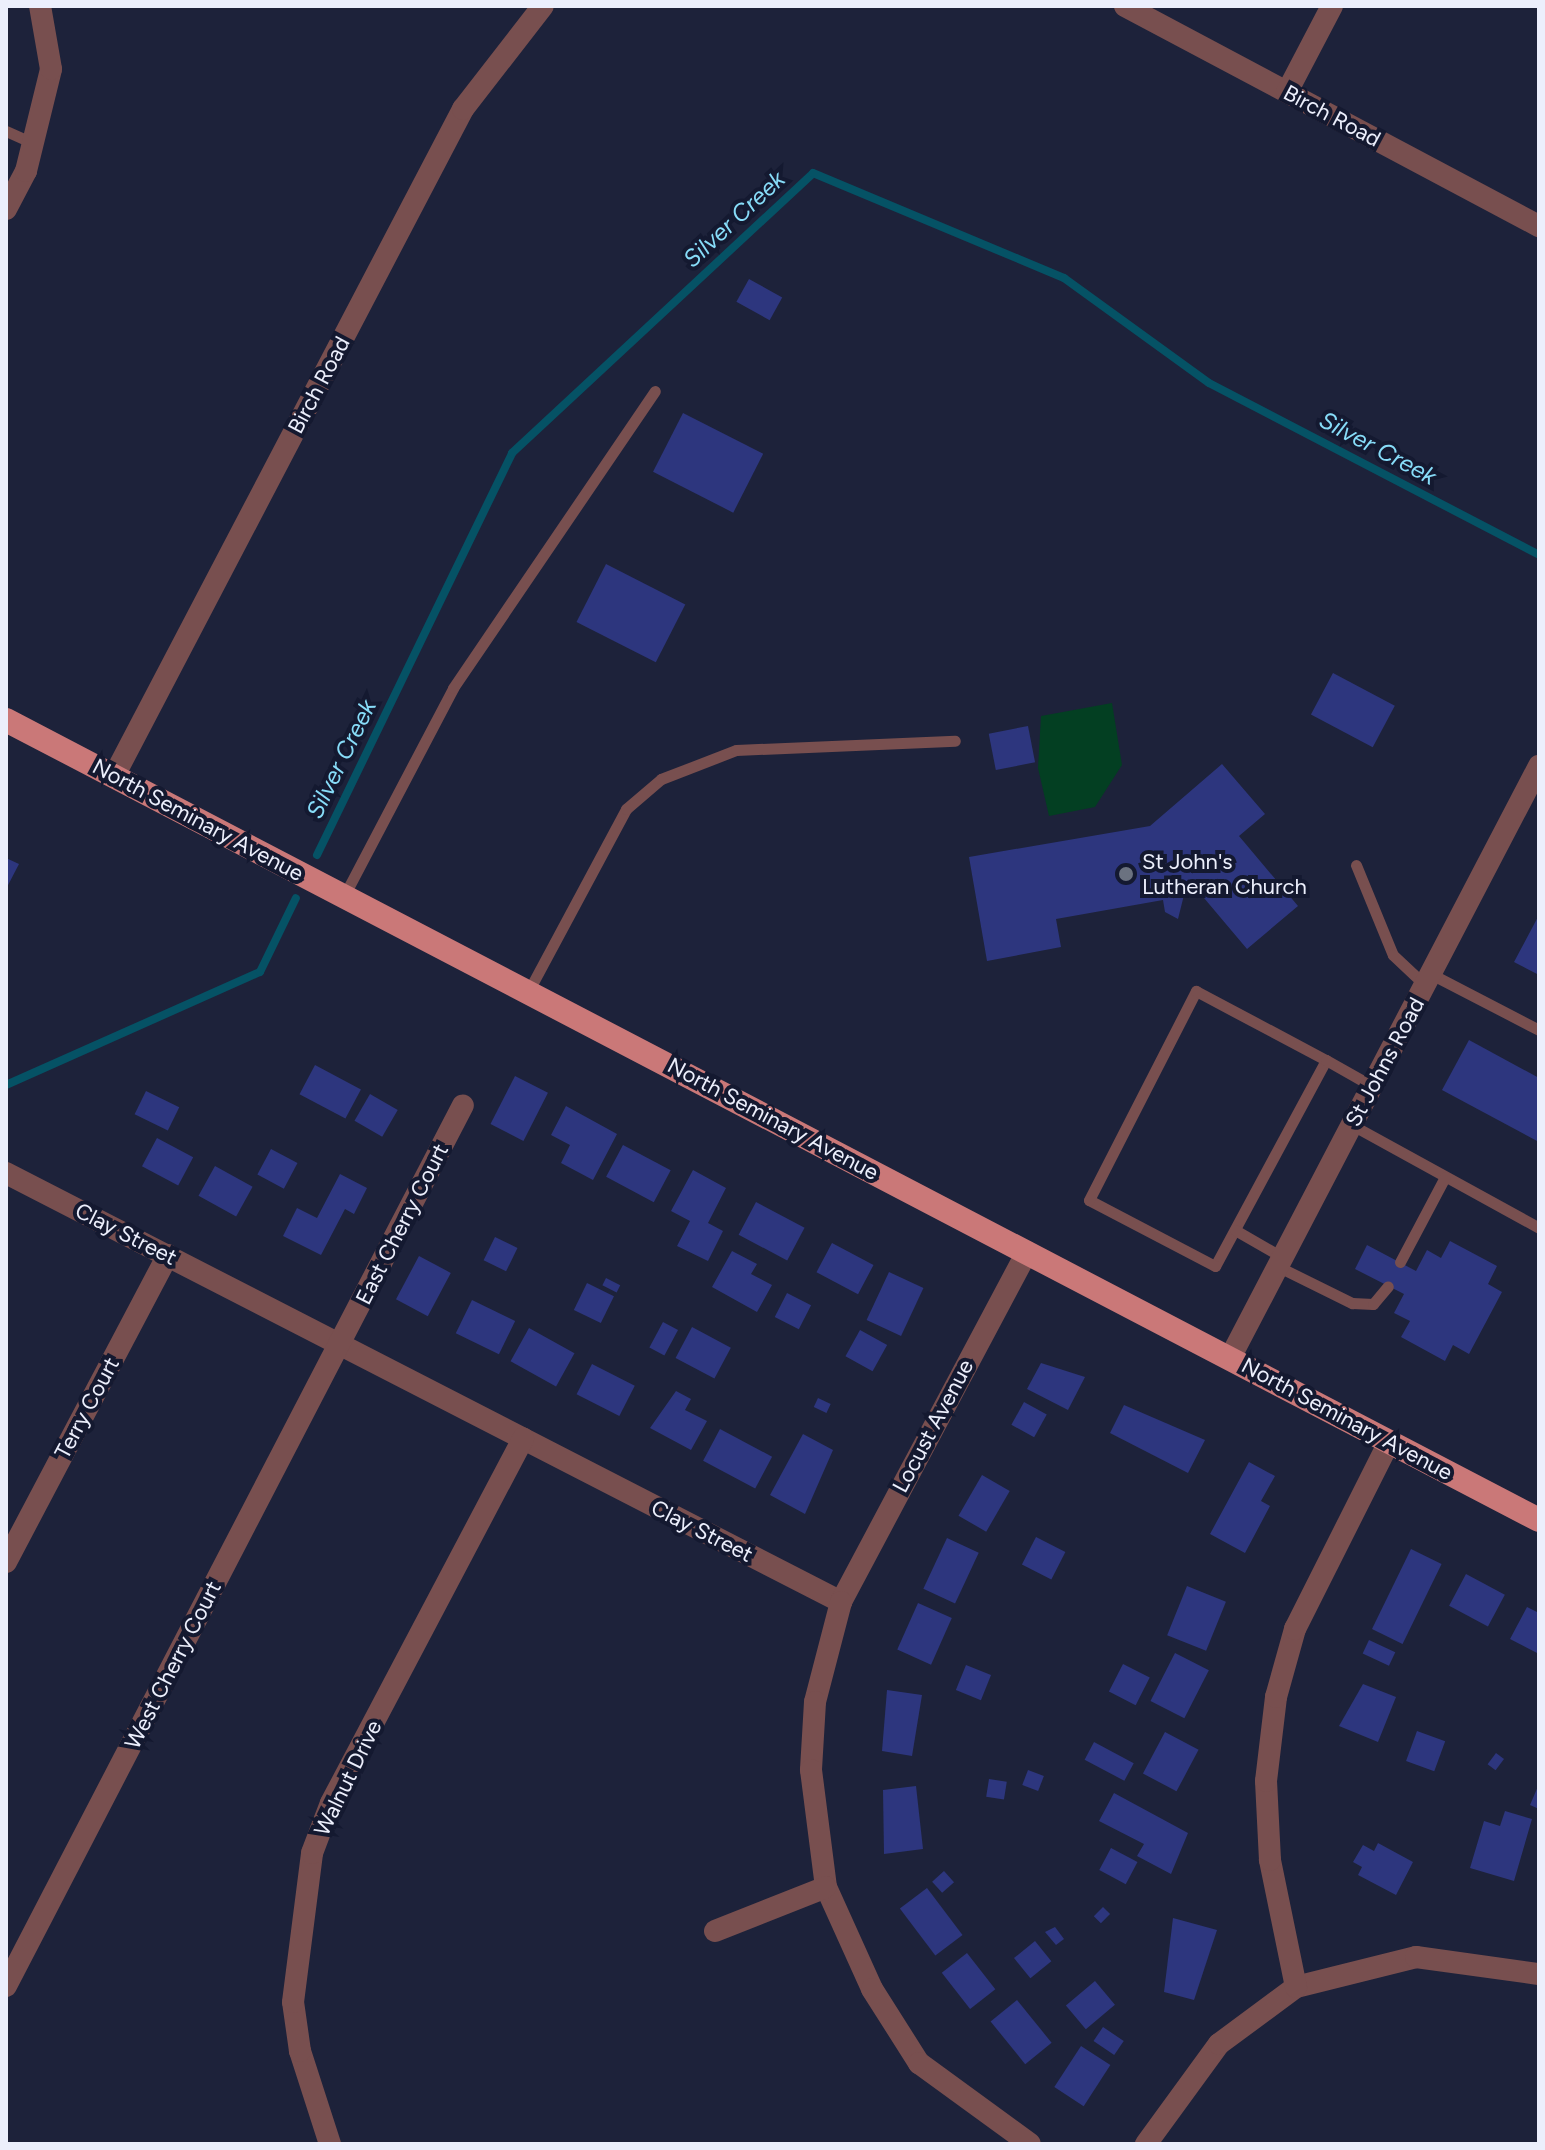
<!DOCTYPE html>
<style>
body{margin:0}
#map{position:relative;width:1545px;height:2150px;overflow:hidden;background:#1d223a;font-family:Figtree,sans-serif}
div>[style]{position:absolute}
.green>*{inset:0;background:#033f22}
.stream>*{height:8px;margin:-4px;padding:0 4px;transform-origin:4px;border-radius:4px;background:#055265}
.building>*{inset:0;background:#2d367e;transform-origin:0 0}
.lane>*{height:11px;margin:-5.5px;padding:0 5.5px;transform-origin:5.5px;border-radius:5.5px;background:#784f4f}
.street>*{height:22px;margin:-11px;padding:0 11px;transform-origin:11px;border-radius:11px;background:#784f4f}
.primary>*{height:24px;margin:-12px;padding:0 12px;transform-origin:12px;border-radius:12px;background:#ca7878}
.dots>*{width:22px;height:22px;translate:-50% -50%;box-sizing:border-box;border:4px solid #141930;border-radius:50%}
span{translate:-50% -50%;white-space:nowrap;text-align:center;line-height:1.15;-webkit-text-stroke:8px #141930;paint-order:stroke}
.street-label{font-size:22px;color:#eceffc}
.poi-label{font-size:22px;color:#eceffc}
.left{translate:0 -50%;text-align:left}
.water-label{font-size:24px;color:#87dcf8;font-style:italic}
.frame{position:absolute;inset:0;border:8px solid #eceffc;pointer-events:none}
</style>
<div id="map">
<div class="green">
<i style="clip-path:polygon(1112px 703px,1122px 765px,1095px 807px,1049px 816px,1038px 768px,1041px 716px)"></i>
</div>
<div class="stream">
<i style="left:317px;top:855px;width:447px;rotate:-64.1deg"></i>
<i style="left:512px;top:453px;width:411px;rotate:-42.9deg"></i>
<i style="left:813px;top:173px;width:272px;rotate:22.7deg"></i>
<i style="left:1064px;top:278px;width:179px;rotate:35.9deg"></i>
<i style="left:1209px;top:383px;width:372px;rotate:27.5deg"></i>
<i style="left:6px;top:1085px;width:278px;rotate:-24deg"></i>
<i style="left:260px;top:972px;width:82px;rotate:-64.1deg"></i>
</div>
<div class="building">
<i style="left:749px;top:279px;width:38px;height:26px;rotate:29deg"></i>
<i style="left:683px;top:413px;width:90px;height:66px;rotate:27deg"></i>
<i style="left:606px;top:564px;width:89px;height:65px;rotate:27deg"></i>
<i style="left:1333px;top:673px;width:70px;height:47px;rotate:28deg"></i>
<i style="left:1028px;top:726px;width:37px;height:40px;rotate:79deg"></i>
<i style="clip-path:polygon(1222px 764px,1265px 814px,1239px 836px,1298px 906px,1247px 949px,1188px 879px,1178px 919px,1165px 912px,1163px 900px,1056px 919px,1061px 947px,987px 961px,969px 857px,1150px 826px)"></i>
<i style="clip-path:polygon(6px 858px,19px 864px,6px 889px)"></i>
<i style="clip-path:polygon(1539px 915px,1539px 975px,1514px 962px)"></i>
<i style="clip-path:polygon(1469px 1040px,1539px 1078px,1539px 1142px,1442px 1090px)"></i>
<i style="left:315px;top:1065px;width:52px;height:33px;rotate:28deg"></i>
<i style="left:515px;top:1076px;width:37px;height:54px;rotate:27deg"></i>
<i style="left:146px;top:1091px;width:37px;height:26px;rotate:26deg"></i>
<i style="left:370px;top:1094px;width:32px;height:31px;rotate:30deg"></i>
<i style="clip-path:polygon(566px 1106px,617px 1134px,593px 1180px,561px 1163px,570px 1145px,551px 1135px)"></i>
<i style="left:157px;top:1138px;width:41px;height:32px;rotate:28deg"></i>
<i style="left:623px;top:1145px;width:54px;height:36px;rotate:28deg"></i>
<i style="left:271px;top:1149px;width:30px;height:29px;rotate:28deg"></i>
<i style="left:215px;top:1166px;width:43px;height:34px;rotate:29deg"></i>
<i style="clip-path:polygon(693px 1170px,726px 1188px,708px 1223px,723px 1231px,708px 1261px,677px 1246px,690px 1221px,671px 1211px)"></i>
<i style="clip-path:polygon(340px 1174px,367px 1188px,354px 1214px,345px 1209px,321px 1255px,283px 1236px,297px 1208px,317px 1218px)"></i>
<i style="left:756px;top:1202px;width:55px;height:37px;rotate:28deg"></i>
<i style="left:495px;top:1237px;width:25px;height:26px;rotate:26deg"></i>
<i style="clip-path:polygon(1450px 1241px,1497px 1266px,1488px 1284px,1502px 1292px,1469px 1354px,1453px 1345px,1445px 1361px,1401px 1337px,1410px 1321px,1394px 1313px,1404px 1294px,1355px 1269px,1367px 1245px,1416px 1271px,1427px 1250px,1441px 1258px)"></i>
<i style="left:832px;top:1243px;width:47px;height:33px;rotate:28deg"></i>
<i style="clip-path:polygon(732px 1251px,757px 1264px,751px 1274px,772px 1285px,757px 1312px,712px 1287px)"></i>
<i style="left:419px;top:1256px;width:36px;height:49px;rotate:28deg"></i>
<i style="left:889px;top:1272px;width:38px;height:53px;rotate:25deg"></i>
<i style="left:606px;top:1278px;width:16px;height:8px;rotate:27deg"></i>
<i style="left:587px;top:1283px;width:30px;height:30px;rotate:26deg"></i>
<i style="left:787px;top:1293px;width:27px;height:27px;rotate:27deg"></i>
<i style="left:472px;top:1300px;width:48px;height:37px;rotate:26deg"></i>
<i style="left:663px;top:1322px;width:17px;height:29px;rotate:28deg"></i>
<i style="left:692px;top:1327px;width:44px;height:35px;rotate:28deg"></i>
<i style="left:529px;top:1328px;width:52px;height:38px;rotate:29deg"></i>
<i style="left:860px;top:1330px;width:31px;height:30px;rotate:29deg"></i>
<i style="clip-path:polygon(1041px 1363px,1085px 1377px,1068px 1410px,1027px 1389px)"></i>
<i style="left:592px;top:1364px;width:48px;height:34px;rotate:27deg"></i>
<i style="clip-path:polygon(676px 1391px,691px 1399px,685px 1410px,707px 1421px,691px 1450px,650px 1428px)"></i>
<i style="left:818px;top:1398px;width:14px;height:10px;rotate:25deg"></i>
<i style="left:1024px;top:1402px;width:26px;height:26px;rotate:29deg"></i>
<i style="clip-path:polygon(1124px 1405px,1205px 1440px,1188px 1473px,1110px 1433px)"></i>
<i style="left:720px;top:1429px;width:59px;height:36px;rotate:28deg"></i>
<i style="clip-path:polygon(803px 1434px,833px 1450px,805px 1514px,770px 1495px)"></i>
<i style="clip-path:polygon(1249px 1462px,1275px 1476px,1261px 1501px,1270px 1506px,1245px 1553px,1210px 1534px)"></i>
<i style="left:982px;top:1475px;width:32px;height:47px;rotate:30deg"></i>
<i style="left:1036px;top:1537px;width:33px;height:31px;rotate:27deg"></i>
<i style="left:947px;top:1538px;width:35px;height:56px;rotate:25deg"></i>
<i style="left:1411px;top:1549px;width:34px;height:89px;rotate:26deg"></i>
<i style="left:1466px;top:1574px;width:44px;height:36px;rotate:28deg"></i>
<i style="left:1187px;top:1586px;width:42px;height:53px;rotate:22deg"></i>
<i style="left:918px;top:1603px;width:37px;height:51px;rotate:24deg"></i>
<i style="clip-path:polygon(1527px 1607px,1539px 1613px,1539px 1654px,1510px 1639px)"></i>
<i style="left:1369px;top:1640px;width:29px;height:15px;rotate:25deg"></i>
<i style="left:1175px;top:1653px;width:38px;height:54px;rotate:27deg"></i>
<i style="left:1123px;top:1664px;width:30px;height:31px;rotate:27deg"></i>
<i style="left:966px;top:1665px;width:27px;height:27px;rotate:22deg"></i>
<i style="clip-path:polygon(1363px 1684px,1396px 1697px,1378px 1742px,1339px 1726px)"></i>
<i style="clip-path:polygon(887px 1690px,922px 1695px,912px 1756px,882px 1751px)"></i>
<i style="left:1417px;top:1731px;width:30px;height:32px;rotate:20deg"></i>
<i style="left:1165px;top:1732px;width:38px;height:47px;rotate:28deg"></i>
<i style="left:1094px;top:1742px;width:45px;height:20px;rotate:28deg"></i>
<i style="left:1496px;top:1753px;width:10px;height:14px;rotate:37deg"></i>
<i style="left:1028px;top:1770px;width:17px;height:16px;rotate:21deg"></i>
<i style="left:989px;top:1779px;width:18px;height:18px;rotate:9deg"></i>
<i style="clip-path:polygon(1539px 1784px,1539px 1809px,1530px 1805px)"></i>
<i style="clip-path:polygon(916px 1786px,923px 1849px,884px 1854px,883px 1790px)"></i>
<i style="clip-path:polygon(1114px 1793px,1188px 1833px,1171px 1874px,1137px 1856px,1144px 1844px,1099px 1821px)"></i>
<i style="clip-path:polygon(1505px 1811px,1532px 1819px,1514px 1881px,1470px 1868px,1484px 1821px,1500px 1826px)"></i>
<i style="clip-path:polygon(1378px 1843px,1413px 1862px,1396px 1895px,1358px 1875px,1362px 1867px,1353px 1862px,1363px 1845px,1374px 1851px)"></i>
<i style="left:1111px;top:1848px;width:30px;height:25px;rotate:28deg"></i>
<i style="left:944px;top:1871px;width:15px;height:16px;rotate:48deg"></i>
<i style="left:927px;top:1888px;width:59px;height:34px;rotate:53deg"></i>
<i style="left:1103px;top:1907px;width:10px;height:13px;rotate:45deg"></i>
<i style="clip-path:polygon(1173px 1918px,1217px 1930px,1194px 2000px,1164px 1992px)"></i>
<i style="clip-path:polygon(1055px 1927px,1064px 1939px,1056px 1945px,1045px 1932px)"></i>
<i style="left:1035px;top:1941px;width:26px;height:27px;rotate:51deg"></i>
<i style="left:967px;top:1953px;width:46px;height:32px;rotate:52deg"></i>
<i style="left:1095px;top:1981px;width:31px;height:38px;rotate:50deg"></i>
<i style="left:1017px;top:2000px;width:55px;height:34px;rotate:51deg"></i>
<i style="left:1103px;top:2027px;width:25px;height:17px;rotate:34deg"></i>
<i style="left:1081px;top:2046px;width:35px;height:49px;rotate:33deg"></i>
</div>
<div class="lane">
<i style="left:6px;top:131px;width:30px;rotate:24deg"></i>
<i style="left:1356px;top:865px;width:97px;rotate:67.7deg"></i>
<i style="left:1393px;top:955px;width:44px;rotate:43.2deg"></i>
<i style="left:344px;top:896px;width:235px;rotate:-62.3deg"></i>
<i style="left:453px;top:688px;width:359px;rotate:-55.8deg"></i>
<i style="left:1431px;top:974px;width:122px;rotate:27.4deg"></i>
<i style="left:528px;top:992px;width:208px;rotate:-61.8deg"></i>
<i style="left:626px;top:809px;width:46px;rotate:-40.6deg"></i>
<i style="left:661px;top:779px;width:80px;rotate:-21.1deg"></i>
<i style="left:736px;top:750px;width:219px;rotate:-2.4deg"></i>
<i style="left:1326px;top:1060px;width:234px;rotate:118.3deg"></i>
<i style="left:1215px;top:1266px;width:142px;rotate:-152.4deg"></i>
<i style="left:1089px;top:1200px;width:235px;rotate:-62.9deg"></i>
<i style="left:1196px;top:991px;width:147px;rotate:28deg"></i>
<i style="left:1326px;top:1060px;width:53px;rotate:29.5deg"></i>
<i style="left:1352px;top:1125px;width:213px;rotate:28.8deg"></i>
<i style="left:1235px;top:1230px;width:54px;rotate:29.9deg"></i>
<i style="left:1400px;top:1262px;width:96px;rotate:-62.1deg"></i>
<i style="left:1277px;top:1266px;width:84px;rotate:26.3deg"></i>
<i style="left:1352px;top:1303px;width:21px;rotate:3deg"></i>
<i style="left:1373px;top:1304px;width:23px;rotate:-50deg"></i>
</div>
<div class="street">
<i style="left:1125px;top:6px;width:469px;rotate:28deg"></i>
<i style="left:1287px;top:92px;width:97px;rotate:-62.4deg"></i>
<i style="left:6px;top:209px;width:43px;rotate:-62.2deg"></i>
<i style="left:26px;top:171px;width:105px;rotate:-76.2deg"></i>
<i style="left:51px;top:69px;width:64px;rotate:-99.9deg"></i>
<i style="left:114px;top:776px;width:753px;rotate:-62.38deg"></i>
<i style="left:463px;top:109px;width:130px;rotate:-52.2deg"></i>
<i style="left:6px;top:1173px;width:939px;rotate:27.19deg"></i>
<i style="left:1027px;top:1252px;width:396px;rotate:118deg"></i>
<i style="left:841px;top:1602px;width:103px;rotate:104.6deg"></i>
<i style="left:815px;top:1702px;width:68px;rotate:93.4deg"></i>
<i style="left:811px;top:1770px;width:118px;rotate:82.7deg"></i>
<i style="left:826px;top:1887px;width:112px;rotate:65.7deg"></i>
<i style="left:872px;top:1989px;width:88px;rotate:57.6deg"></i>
<i style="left:919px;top:2063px;width:137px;rotate:36.1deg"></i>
<i style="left:1230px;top:1358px;width:668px;rotate:-62.44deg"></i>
<i style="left:6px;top:1562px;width:347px;rotate:-62.2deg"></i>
<i style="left:715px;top:1931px;width:119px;rotate:-21.6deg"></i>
<i style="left:6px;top:1986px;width:992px;rotate:-62.58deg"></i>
<i style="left:1296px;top:1987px;width:124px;rotate:-14deg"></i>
<i style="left:1416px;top:1957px;width:124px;rotate:7.9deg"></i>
<i style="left:330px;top:2144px;width:98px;rotate:-107.9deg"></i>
<i style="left:300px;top:2051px;width:49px;rotate:-98.1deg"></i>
<i style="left:293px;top:2002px;width:150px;rotate:-82.7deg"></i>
<i style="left:312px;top:1853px;width:53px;rotate:-69.2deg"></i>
<i style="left:331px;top:1803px;width:412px;rotate:-62.2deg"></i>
<i style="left:1146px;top:2144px;width:124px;rotate:-53.9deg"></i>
<i style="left:1219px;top:2044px;width:96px;rotate:-36.5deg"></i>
<i style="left:1296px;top:1987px;width:130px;rotate:-101.6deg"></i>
<i style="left:1270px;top:1860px;width:79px;rotate:-92.9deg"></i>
<i style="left:1266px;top:1781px;width:85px;rotate:-83.2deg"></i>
<i style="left:1276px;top:1697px;width:71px;rotate:-74.4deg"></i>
<i style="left:1295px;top:1629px;width:209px;rotate:-63.3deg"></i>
</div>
<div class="primary">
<i style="left:6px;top:720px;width:1729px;rotate:27.56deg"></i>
</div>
<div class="dots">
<i style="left:1126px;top:874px;background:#6b7280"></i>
</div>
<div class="street-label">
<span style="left:1332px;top:116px;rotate:28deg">Birch Road</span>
<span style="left:319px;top:385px;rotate:-62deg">Birch Road</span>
<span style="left:198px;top:820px;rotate:28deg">North Seminary Avenue</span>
<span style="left:1385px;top:1062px;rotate:-62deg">St Johns Road</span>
<span style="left:773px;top:1119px;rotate:28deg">North Seminary Avenue</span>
<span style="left:402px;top:1224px;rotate:-63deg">East Cherry Court</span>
<span style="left:126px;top:1234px;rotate:27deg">Clay Street</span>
<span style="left:87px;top:1408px;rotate:-62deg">Terry Court</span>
<span style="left:1347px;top:1419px;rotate:28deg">North Seminary Avenue</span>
<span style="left:933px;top:1426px;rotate:-62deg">Locust Avenue</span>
<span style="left:702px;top:1531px;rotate:27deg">Clay Street</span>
<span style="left:173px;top:1665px;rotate:-63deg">West Cherry Court</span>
<span style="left:348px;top:1778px;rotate:-64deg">Walnut Drive</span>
</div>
<div class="poi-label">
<span class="left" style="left:1142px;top:874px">St John's<br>Lutheran Church</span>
</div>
<div class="water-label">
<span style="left:734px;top:219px;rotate:-43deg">Silver Creek</span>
<span style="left:1378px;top:448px;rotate:28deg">Silver Creek</span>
<span style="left:341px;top:759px;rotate:-64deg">Silver Creek</span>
</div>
<div class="frame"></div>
</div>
